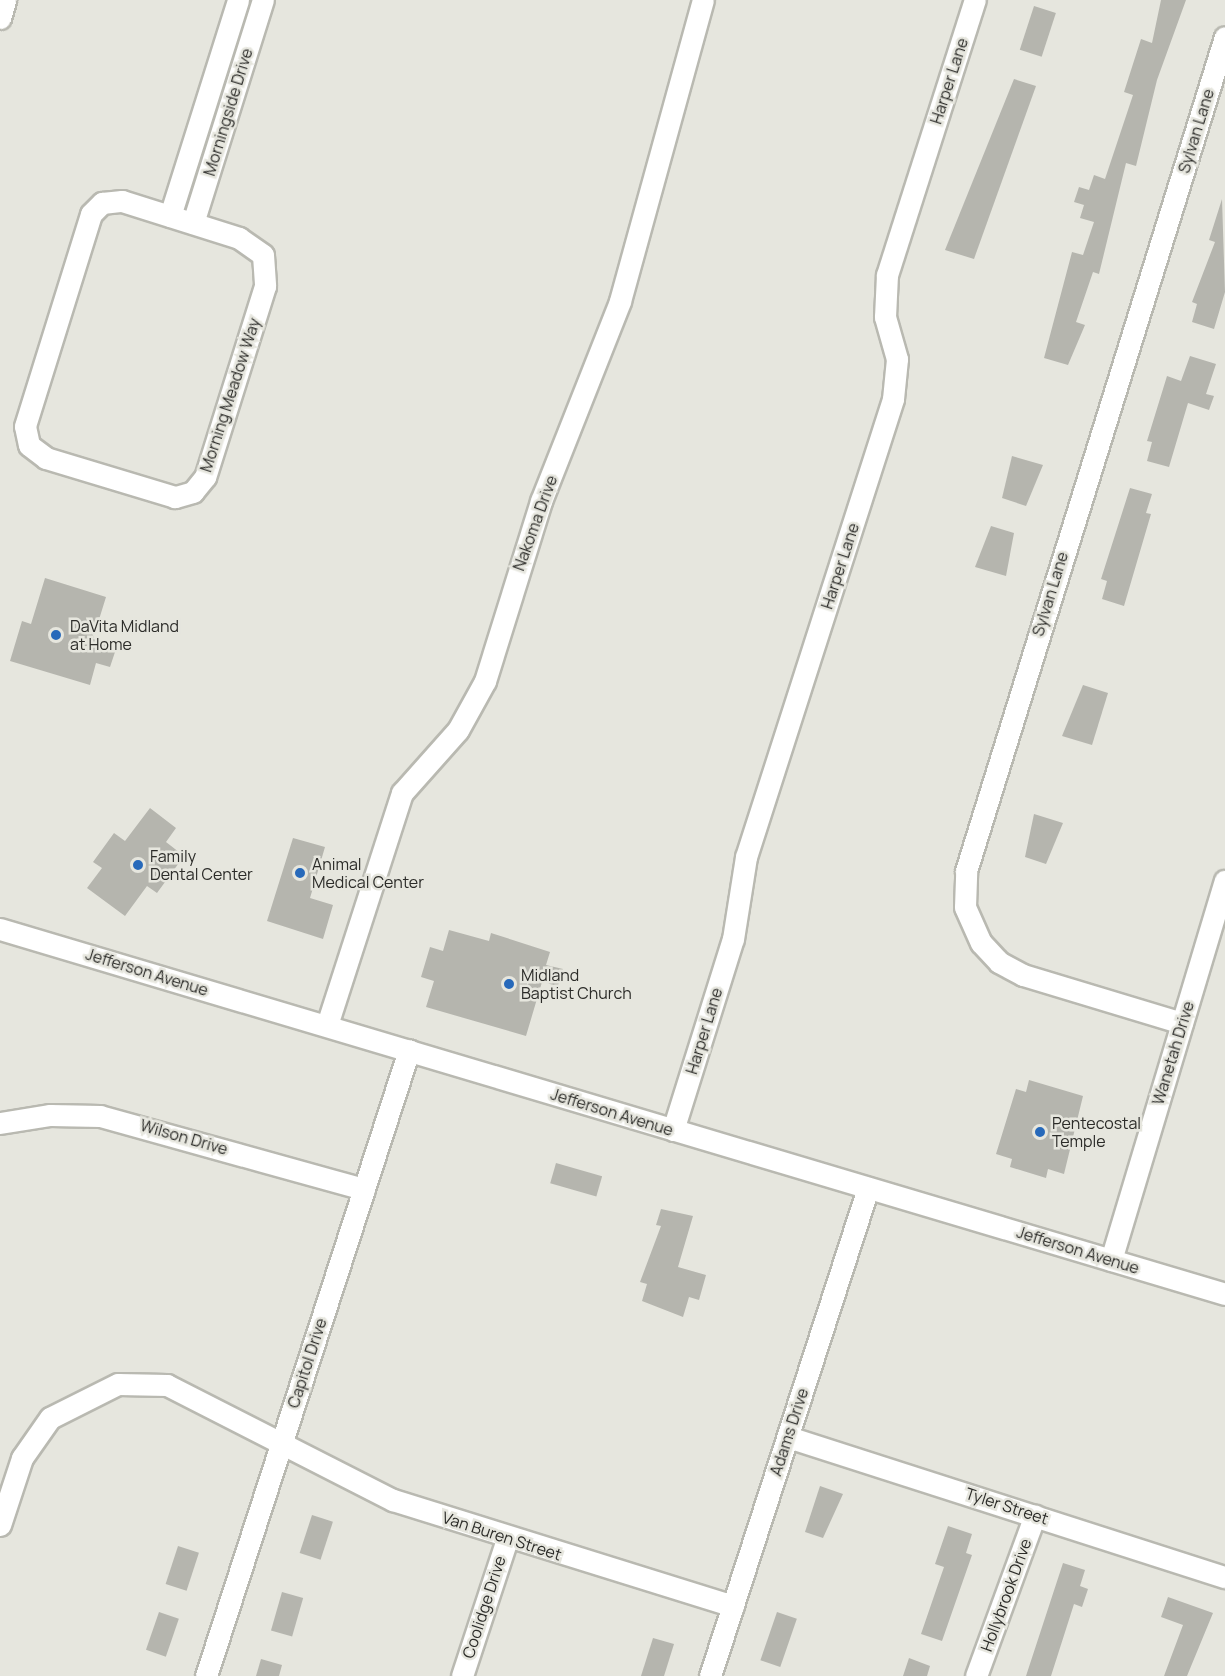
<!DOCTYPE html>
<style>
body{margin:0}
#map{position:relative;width:1225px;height:1676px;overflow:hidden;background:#e6e6de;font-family:Manrope,sans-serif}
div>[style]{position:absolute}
.building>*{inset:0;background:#b5b5ae;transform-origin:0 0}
.roads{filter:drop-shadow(2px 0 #b9b9b1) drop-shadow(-2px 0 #b9b9b1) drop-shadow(0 2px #b9b9b1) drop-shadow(0 -2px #b9b9b1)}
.minor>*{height:21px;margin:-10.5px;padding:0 10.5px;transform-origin:10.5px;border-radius:10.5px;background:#fff}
.dots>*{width:16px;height:16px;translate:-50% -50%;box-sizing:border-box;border:3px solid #e6e6de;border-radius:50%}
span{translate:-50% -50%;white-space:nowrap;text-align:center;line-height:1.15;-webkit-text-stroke:5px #e6e6de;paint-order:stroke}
.street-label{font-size:16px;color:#2c2c29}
.poi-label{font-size:16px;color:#2c2c29}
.left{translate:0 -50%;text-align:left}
</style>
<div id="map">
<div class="building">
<i style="clip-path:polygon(1161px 0,1186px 0,1157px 80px,1136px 166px,1126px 163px,1099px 274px,1093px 272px,1076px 322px,1085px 325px,1068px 365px,1044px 358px,1072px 252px,1083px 255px,1094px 222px,1080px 218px,1084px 205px,1074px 202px,1079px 187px,1089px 190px,1094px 175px,1105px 179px,1133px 95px,1124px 92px,1141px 39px,1152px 43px)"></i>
<i style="left:1034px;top:6px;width:23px;height:46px;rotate:18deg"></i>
<i style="clip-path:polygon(1014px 79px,1036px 86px,974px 259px,945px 250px)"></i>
<i style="clip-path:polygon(1222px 199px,1225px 292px,1214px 329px,1192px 322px,1197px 304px,1192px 302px,1215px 242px,1209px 240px)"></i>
<i style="clip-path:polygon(1190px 356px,1216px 364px,1206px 394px,1214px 396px,1209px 410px,1188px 403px,1169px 467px,1147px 461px,1152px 442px,1147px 441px,1167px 376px,1181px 381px)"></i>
<i style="clip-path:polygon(1012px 456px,1043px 465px,1026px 506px,1002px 498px)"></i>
<i style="clip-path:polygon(1130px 488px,1152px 494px,1146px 513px,1151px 514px,1124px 606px,1102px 599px,1107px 581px,1101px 579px)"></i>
<i style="clip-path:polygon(991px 526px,1014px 533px,1006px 576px,975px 567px)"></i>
<i style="clip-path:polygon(45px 578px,106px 597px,93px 639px,117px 646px,110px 667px,96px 663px,90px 685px,10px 661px,22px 621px,31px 624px)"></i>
<i style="clip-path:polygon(1083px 685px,1108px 693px,1092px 745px,1062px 736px)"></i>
<i style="clip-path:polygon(150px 808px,176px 828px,166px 842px,184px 856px,157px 893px,147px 886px,125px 916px,87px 888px,102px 868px,93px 862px,114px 833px,125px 841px)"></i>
<i style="clip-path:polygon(1034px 814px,1063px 823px,1046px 864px,1025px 857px)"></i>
<i style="clip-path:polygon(293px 838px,325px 847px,310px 898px,333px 905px,323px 939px,267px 921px)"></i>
<i style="clip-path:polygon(449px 930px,489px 941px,491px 933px,550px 952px,546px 965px,563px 969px,558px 986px,542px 982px,526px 1036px,426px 1007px,434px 981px,421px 977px,430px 947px,443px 951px)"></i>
<i style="clip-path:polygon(1029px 1080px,1083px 1096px,1064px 1174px,1048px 1169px,1046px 1178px,1010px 1167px,1012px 1159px,996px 1154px,1016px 1089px,1026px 1092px)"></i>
<i style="left:556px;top:1163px;width:48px;height:21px;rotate:16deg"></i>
<i style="clip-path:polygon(661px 1209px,693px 1216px,678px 1267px,706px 1275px,699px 1300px,689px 1297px,683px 1317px,642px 1301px,647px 1284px,640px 1282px,661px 1226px,656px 1225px)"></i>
<i style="clip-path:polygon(820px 1486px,843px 1494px,823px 1538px,805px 1532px)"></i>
<i style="left:312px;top:1515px;width:22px;height:40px;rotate:18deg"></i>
<i style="clip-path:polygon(948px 1526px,972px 1534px,966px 1553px,972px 1555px,942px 1641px,921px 1634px,944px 1567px,935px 1564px)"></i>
<i style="left:178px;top:1546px;width:22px;height:40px;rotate:18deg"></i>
<i style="clip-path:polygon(1063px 1563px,1085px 1570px,1080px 1586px,1088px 1589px,1082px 1607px,1074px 1604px,1051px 1676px,1026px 1676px)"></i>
<i style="left:282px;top:1592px;width:22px;height:40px;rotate:16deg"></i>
<i style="clip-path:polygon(1168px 1597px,1213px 1613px,1187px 1676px,1164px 1676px,1183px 1625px,1161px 1617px)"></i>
<i style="left:159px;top:1612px;width:21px;height:40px;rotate:19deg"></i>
<i style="left:777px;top:1612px;width:21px;height:51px;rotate:19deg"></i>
<i style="clip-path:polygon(653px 1638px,674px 1644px,664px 1676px,641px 1676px)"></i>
<i style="clip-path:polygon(909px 1658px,930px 1666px,927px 1676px,903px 1676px)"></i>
<i style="clip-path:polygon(261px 1659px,282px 1665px,279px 1676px,256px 1676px)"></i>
</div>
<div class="roads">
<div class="minor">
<i style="left:0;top:18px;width:19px;rotate:-74deg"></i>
<i style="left:122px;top:201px;width:123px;rotate:17.5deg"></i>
<i style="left:239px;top:238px;width:29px;rotate:35deg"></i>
<i style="left:263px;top:255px;width:31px;rotate:86deg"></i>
<i style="left:265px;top:286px;width:200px;rotate:107.4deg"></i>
<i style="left:205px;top:477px;width:19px;rotate:129deg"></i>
<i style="left:193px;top:492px;width:19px;rotate:164deg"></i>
<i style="left:175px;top:497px;width:135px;rotate:-163.2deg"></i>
<i style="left:46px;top:458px;width:21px;rotate:-143deg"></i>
<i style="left:29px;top:445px;width:19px;rotate:-102deg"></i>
<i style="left:25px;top:426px;width:222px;rotate:-72.7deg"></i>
<i style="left:91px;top:214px;width:16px;rotate:-45deg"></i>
<i style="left:102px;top:203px;width:20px;rotate:-6deg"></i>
<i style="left:170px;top:216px;width:226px;rotate:-72.5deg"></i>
<i style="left:193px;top:223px;width:234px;rotate:-72.6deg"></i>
<i style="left:0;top:929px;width:1278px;rotate:16.59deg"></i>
<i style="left:1182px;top:1023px;width:166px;rotate:-163.2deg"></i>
<i style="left:1023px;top:975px;width:27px;rotate:-152deg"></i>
<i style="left:999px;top:962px;width:26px;rotate:-133deg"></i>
<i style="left:981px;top:943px;width:39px;rotate:-114deg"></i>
<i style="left:965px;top:907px;width:36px;rotate:-88deg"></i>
<i style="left:966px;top:871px;width:873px;rotate:-72.75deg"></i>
<i style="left:327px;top:1025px;width:244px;rotate:-72.1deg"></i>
<i style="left:402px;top:793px;width:84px;rotate:-48.4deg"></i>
<i style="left:458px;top:730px;width:56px;rotate:-61.1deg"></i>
<i style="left:485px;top:681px;width:189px;rotate:-72.7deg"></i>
<i style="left:541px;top:501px;width:215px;rotate:-68.4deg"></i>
<i style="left:620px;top:301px;width:312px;rotate:-74.6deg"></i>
<i style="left:0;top:1123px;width:51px;rotate:-9.1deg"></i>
<i style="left:50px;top:1115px;width:50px;rotate:1.1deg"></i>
<i style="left:100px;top:1116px;width:274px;rotate:15.5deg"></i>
<i style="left:673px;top:1130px;width:200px;rotate:-72.6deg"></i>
<i style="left:733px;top:939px;width:83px;rotate:-81deg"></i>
<i style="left:746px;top:857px;width:481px;rotate:-72.2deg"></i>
<i style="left:893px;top:399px;width:40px;rotate:-84.3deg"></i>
<i style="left:897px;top:359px;width:44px;rotate:-105.9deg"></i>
<i style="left:885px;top:317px;width:42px;rotate:-87.3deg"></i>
<i style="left:887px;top:275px;width:289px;rotate:-72.3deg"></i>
<i style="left:1111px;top:1260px;width:396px;rotate:-73.3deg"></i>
<i style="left:788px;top:1437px;width:459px;rotate:17.8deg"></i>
<i style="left:0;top:1525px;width:71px;rotate:-71.8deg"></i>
<i style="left:22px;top:1458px;width:49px;rotate:-55deg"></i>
<i style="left:50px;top:1418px;width:76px;rotate:-26.6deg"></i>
<i style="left:118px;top:1384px;width:49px;rotate:1.2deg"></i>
<i style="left:167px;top:1385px;width:254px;rotate:27deg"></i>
<i style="left:393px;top:1500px;width:356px;rotate:17.3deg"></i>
<i style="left:206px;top:1676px;width:658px;rotate:-72.03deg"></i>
<i style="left:462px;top:1676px;width:144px;rotate:-71.8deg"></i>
<i style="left:710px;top:1676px;width:513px;rotate:-72.06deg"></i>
<i style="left:976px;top:1676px;width:171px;rotate:-69.9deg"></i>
</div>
</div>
<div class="dots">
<i style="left:56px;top:635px;background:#2769ba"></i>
<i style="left:138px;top:865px;background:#2769ba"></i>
<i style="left:300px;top:873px;background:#2769ba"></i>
<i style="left:509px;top:984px;background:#2769ba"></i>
<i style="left:1040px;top:1132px;background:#2769ba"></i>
</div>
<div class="street-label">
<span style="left:949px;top:81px;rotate:-72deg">Harper Lane</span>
<span style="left:228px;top:112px;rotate:-73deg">Morningside Drive</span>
<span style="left:1196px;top:131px;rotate:-73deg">Sylvan Lane</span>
<span style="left:230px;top:395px;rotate:-72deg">Morning Meadow Way</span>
<span style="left:535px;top:523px;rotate:-70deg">Nakoma Drive</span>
<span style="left:840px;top:566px;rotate:-72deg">Harper Lane</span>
<span style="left:1050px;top:594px;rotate:-73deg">Sylvan Lane</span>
<span style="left:147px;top:972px;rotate:17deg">Jefferson Avenue</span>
<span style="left:704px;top:1031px;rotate:-73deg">Harper Lane</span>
<span style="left:1173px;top:1053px;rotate:-73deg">Wanetah Drive</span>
<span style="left:612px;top:1112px;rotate:17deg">Jefferson Avenue</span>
<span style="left:184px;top:1137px;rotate:16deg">Wilson Drive</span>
<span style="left:1078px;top:1250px;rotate:17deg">Jefferson Avenue</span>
<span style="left:307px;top:1363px;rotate:-72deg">Capitol Drive</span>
<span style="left:789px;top:1432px;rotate:-72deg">Adams Drive</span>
<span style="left:1007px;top:1506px;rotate:18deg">Tyler Street</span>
<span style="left:502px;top:1536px;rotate:18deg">Van Buren Street</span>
<span style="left:1006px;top:1595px;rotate:-70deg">Hollybrook Drive</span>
<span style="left:484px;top:1607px;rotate:-72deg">Coolidge Drive</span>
</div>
<div class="poi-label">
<span class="left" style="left:70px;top:635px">DaVita Midland<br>at Home</span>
<span class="left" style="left:150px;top:865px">Family<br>Dental Center</span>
<span class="left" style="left:312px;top:873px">Animal<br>Medical Center</span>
<span class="left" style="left:521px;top:984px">Midland<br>Baptist Church</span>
<span class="left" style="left:1052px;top:1132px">Pentecostal<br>Temple</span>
</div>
</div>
